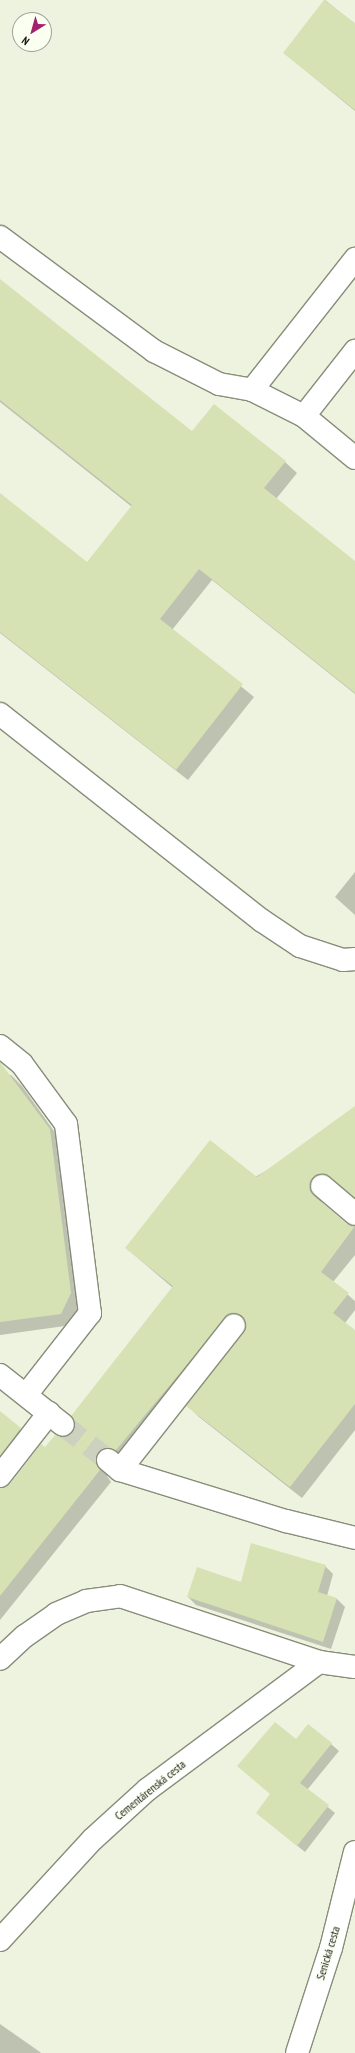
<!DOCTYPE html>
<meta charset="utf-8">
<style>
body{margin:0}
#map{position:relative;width:355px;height:2053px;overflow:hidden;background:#edf3de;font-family:"PT Sans Narrow",sans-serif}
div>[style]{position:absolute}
.shadow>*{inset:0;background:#0003}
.building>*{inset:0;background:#d6e2b4}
.minor-tunnel>*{height:22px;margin-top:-11px;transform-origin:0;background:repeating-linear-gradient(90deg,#ccd2bf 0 22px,transparent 0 33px)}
.roads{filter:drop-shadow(1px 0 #888d7a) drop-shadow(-1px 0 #888d7a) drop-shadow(0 1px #888d7a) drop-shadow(0 -1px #888d7a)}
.minor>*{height:22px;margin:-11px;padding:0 11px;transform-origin:11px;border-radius:11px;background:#fff}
span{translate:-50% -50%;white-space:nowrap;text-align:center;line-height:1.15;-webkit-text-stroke:3.5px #fbfff2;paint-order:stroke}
.street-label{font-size:12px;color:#14160f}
.north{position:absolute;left:12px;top:12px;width:40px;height:40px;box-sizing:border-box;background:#fbfff2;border:1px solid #9fa297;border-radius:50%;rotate:217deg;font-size:11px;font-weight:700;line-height:16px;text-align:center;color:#14160f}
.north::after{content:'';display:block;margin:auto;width:14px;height:18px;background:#a4216e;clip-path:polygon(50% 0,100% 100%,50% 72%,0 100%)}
</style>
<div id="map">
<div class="shadow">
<i style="clip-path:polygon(325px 0,355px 24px,355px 111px,284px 53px)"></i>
<i style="clip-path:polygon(0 280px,192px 433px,285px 462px,297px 473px,276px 499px,355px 562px,355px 694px,212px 580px,172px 630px,254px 697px,188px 780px,0 633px,0 494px,87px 563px,132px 507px,0 402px)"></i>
<i style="clip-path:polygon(355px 872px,355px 915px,335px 897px)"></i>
<i style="clip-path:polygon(11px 1075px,22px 1086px,61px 1141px,81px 1306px,72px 1325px,0 1335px,0 1076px)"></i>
<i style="clip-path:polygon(355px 1122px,355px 1198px,343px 1188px,330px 1185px,323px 1190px,321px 1202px,346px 1224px,355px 1226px,355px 1255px,333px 1282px,355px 1301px,355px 1310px,345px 1323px,355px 1331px,355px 1430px,302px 1498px,199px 1417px,188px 1406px,245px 1333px,247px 1325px,241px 1324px,127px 1461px,109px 1464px,107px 1476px,111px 1482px,0 1620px,0 1488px,10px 1485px,45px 1449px,73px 1434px,173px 1288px,126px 1248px)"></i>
<i style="clip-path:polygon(0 1412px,32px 1440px,1px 1480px,0 1487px)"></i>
<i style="clip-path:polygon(325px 1566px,333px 1574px,327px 1596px,337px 1599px,345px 1607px,331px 1649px,196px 1605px,188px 1597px)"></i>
<i style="clip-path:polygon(331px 1744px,339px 1751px,307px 1790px,335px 1813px,305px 1852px,257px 1813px,271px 1795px)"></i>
<i style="clip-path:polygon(0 2024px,40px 2052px,41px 2053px,0 2053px)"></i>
</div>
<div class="building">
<i style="clip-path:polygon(324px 0,355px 23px,355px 110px,283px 53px)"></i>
<i style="clip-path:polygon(0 279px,192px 431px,214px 404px,286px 461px,264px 488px,355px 561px,355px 693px,199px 569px,160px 619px,243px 684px,176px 770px,0 632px,0 493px,87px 562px,132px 505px,0 400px)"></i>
<i style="clip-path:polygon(0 1062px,50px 1129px,71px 1293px,61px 1314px,0 1322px)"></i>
<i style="clip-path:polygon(355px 1106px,355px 1198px,325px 1174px,317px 1174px,310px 1184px,314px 1196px,347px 1224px,355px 1226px,321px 1272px,349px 1293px,333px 1313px,355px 1330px,355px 1404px,290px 1487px,186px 1406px,244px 1332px,246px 1326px,242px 1315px,229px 1314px,116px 1450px,104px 1448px,98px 1452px,96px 1464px,100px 1470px,0 1596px,0 1488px,10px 1484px,41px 1444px,45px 1447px,55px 1435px,62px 1437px,73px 1433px,75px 1426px,71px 1416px,173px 1286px,125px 1248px,210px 1140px,257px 1177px)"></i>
<i style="clip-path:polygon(0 1411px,21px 1428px,0 1456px)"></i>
<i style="clip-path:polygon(251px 1543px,326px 1565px,318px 1592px,337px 1598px,323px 1642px,187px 1597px,197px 1567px,241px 1582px)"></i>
<i style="clip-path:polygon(275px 1722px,296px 1739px,308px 1724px,332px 1743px,300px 1783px,329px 1805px,297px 1846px,256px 1813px,270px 1794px,237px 1766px)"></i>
</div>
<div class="minor-tunnel">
<i style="left:63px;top:1425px;width:57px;rotate:37.9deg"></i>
</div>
<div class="roads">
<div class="minor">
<i style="left:0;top:237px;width:192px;rotate:36.5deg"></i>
<i style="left:154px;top:351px;width:73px;rotate:26.9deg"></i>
<i style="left:219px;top:384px;width:34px;rotate:10deg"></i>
<i style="left:252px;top:390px;width:167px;rotate:-51.8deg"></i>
<i style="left:252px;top:390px;width:58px;rotate:26.6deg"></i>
<i style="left:304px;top:416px;width:83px;rotate:-51.9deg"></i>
<i style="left:304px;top:416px;width:66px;rotate:39.5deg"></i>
<i style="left:0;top:714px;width:333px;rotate:38.3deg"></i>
<i style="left:261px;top:920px;width:47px;rotate:33.7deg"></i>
<i style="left:300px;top:946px;width:45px;rotate:18deg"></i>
<i style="left:343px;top:960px;width:12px;rotate:-5deg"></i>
<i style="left:0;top:1046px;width:28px;rotate:39deg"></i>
<i style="left:22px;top:1064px;width:74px;rotate:53.7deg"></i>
<i style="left:66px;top:1124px;width:191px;rotate:82.8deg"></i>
<i style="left:90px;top:1313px;width:104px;rotate:128deg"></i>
<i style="left:322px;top:1186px;width:43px;rotate:40.3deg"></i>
<i style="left:0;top:1375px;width:80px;rotate:38.4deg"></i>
<i style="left:108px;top:1460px;width:16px;rotate:40deg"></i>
<i style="left:120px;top:1470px;width:174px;rotate:17.1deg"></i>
<i style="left:286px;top:1521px;width:71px;rotate:13.8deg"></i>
<i style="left:120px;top:1470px;width:184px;rotate:-51.8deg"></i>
<i style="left:0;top:1476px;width:80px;rotate:-52.1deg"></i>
<i style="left:0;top:1659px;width:34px;rotate:-43deg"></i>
<i style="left:25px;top:1636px;width:38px;rotate:-35deg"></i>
<i style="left:56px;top:1614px;width:33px;rotate:-23deg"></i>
<i style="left:86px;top:1601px;width:34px;rotate:-8deg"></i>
<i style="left:120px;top:1596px;width:210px;rotate:18.3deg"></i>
<i style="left:319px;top:1662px;width:36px;rotate:8deg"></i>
<i style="left:0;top:1940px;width:137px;rotate:-47.4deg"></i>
<i style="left:93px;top:1839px;width:74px;rotate:-42.3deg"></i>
<i style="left:148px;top:1789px;width:213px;rotate:-36.6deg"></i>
<i style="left:297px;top:2053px;width:110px;rotate:-72.1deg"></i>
<i style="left:331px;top:1948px;width:99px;rotate:-76deg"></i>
</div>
</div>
<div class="street-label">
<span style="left:150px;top:1790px;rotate:-39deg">Cementárenská cesta</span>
<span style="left:328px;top:1953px;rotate:-73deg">Senická cesta</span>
</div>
<div class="north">N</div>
</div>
